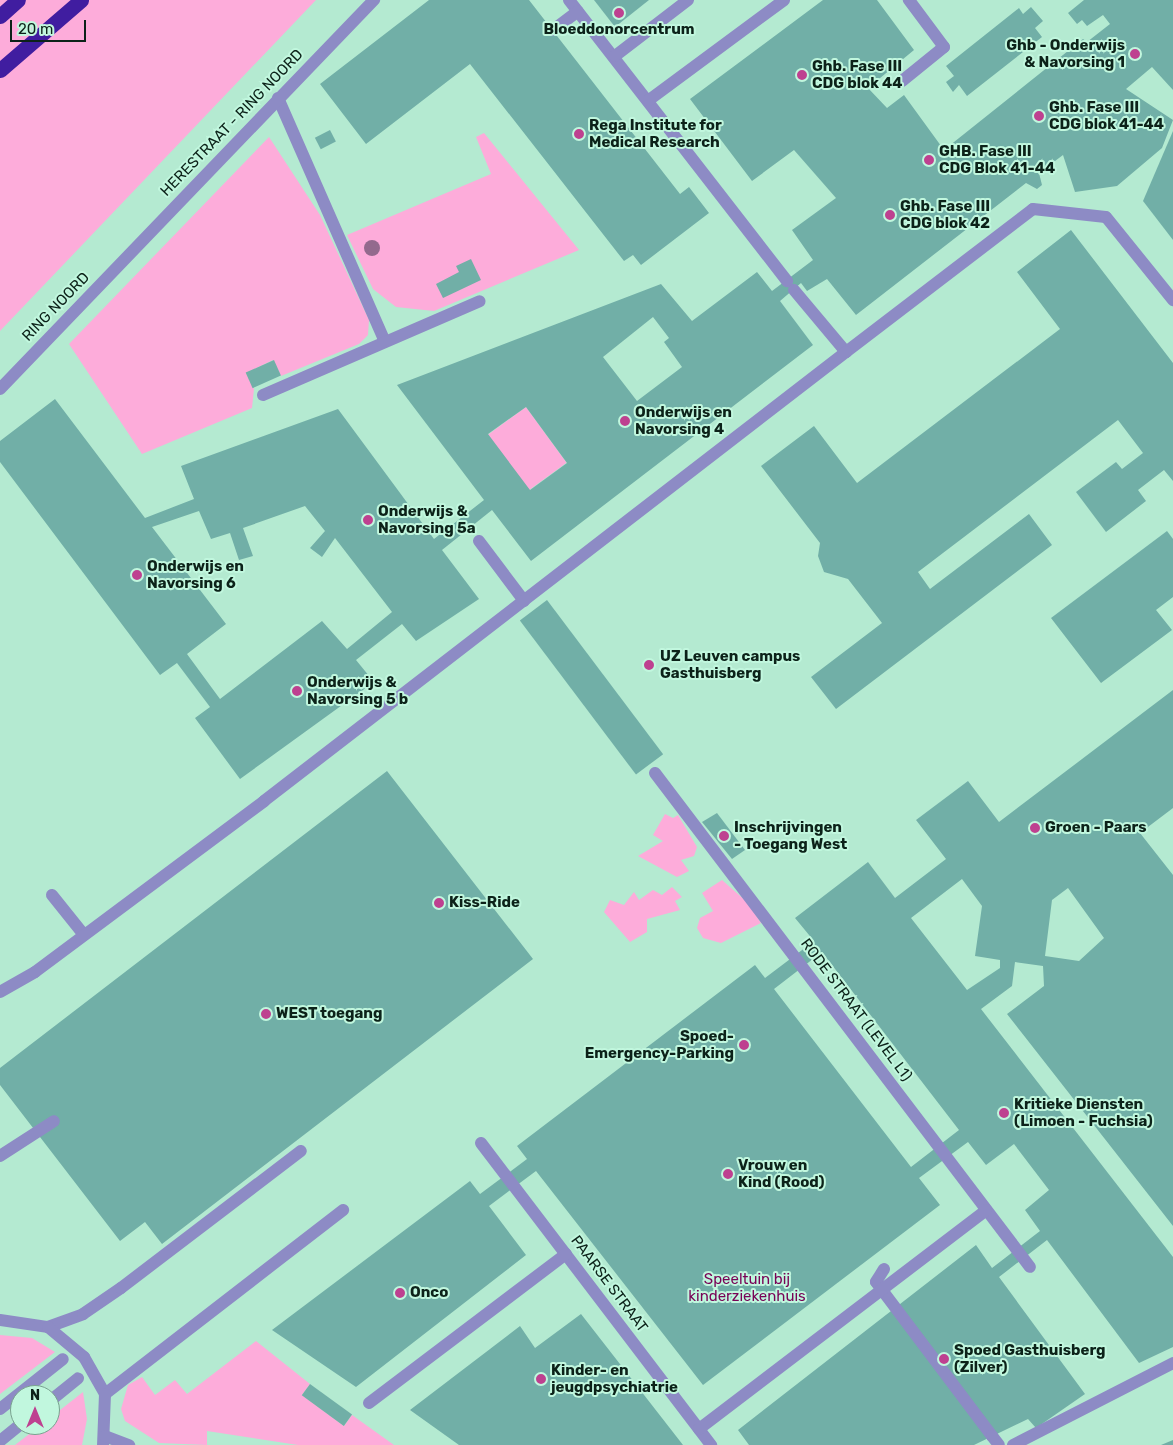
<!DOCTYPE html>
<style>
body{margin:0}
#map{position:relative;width:1173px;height:1445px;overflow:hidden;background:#b4ead1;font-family:Rubik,sans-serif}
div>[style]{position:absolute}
.green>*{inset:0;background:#fdacda;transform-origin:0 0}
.building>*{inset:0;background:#71afa7;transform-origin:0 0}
.service>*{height:12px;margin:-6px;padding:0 6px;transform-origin:6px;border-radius:6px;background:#8d8bc5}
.pedestrian>*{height:12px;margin:-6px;padding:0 6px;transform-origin:6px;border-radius:6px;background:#8d8bc5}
.minor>*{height:12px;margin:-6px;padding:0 6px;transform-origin:6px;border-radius:6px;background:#8d8bc5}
.motorway>*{height:15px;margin:-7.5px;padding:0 7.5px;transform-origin:7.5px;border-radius:7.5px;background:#401da0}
.trees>*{width:16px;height:16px;margin:-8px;border-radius:50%;background:#936a8d}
.dots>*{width:14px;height:14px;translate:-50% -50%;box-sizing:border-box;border:2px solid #c1f7de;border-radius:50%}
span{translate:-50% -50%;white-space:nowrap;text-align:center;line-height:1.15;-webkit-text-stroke:4px #c1f7de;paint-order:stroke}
.poi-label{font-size:15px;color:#0c2219;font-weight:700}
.right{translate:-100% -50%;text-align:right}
.left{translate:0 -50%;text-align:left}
.street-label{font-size:15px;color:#0c2219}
.park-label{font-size:15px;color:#780256}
.north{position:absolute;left:10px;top:1385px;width:50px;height:50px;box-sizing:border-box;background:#c1f7de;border:1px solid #79a28f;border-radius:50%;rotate:0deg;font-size:14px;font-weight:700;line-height:20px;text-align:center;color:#0c2219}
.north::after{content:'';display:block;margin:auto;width:18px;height:22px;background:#be4190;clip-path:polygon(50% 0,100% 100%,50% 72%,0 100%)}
.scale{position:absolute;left:10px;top:20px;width:76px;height:22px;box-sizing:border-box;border:2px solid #0c2219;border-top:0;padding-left:6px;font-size:15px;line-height:18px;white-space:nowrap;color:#0c2219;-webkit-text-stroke:4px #c1f7de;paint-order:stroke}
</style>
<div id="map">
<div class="green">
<i style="clip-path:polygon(0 0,316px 0,0 331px)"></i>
<i style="clip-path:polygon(484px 133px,579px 250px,434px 311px,396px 307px,373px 289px,347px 235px,491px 174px,476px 137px)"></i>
<i style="clip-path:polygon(269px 137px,320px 215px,369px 320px,368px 335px,359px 344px,281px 376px,273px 360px,246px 373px,254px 389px,252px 408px,142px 454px,69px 344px)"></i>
<i style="left:526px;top:407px;width:69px;height:47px;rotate:54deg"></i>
<i style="clip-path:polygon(665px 814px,673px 818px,678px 815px,697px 847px,694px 856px,681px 860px,689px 871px,677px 877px,638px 856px,663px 841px,653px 835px)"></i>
<i style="clip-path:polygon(722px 880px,747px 902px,761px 923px,721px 943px,703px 938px,697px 928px,700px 918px,713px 911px,702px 893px)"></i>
<i style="clip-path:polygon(672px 887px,682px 897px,675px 901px,680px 910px,647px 919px,647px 932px,630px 942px,604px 912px,610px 900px,624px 905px,634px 892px,639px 900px,653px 890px,662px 895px)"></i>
<i style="clip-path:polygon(0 1335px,32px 1338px,55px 1352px,0 1394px)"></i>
<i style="clip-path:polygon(256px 1341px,310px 1384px,302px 1395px,344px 1426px,352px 1415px,394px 1445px,298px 1445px,207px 1431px,207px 1445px,159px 1443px,125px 1421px,121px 1409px,128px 1385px,142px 1377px,155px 1395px,175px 1380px,187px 1394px)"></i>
<i style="clip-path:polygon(83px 1392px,87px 1419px,82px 1445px,15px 1445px,41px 1425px,50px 1425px,50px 1418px)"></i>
</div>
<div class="building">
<i style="clip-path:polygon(429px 0,529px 0,680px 194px,689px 187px,709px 213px,641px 265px,633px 255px,624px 261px,470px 64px,366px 144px,320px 84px)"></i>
<i style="clip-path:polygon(594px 0,649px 0,615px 27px)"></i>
<i style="clip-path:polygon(evenodd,823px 0,877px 0,914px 50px,868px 88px,887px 108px,904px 95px,944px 150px,1083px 39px,1087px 42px,1110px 24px,1103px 15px,1087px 26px,1082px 20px,1077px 24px,1068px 13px,1084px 0,1173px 0,1173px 90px,1152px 67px,1126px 89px,1173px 120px,1162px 148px,1117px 186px,1075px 192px,1063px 155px,1039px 173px,1042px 185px,1037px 189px,1026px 183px,856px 315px,827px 279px,807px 291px,801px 283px,780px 301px,813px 345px,531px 561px,492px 510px,442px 550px,479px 599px,416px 641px,402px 624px,356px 660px,374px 682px,240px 779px,195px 718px,210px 707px,177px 663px,160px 675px,0 462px,0 441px,55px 399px,145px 518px,194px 499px,181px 466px,338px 409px,434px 539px,484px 500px,397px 385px,661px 284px,692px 321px,757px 272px,772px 291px,813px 260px,792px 230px,836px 198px,794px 150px,752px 181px,690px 99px,823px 0,653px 317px,669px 338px,664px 342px,682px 367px,637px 401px,603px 357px,653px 317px,823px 0,526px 407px,567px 463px,530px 490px,488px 434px,526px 407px,823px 0,305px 506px,325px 531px,310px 548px,322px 557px,335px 538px,392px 612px,347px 649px,322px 621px,220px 699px,187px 654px,226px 624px,152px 527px,199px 511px,211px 539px,230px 533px,239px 560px,253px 556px,243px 528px,305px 506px)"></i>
<i style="clip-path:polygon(1031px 7px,1043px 21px,1035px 28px,1042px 37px,967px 96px,959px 85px,953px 92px,946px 82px,954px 76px,946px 66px,1019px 8px,1023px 14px)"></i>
<i style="left:330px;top:130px;width:13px;height:17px;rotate:63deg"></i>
<i style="clip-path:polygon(1173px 131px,1173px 240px,1143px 201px)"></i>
<i style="clip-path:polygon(1071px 230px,1173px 363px,1173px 481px,1164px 470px,1138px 490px,1146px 501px,1106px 532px,1076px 492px,1116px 462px,1122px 469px,1143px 453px,1118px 420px,918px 572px,930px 589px,1029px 514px,1052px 545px,836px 709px,811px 677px,882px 623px,848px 579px,824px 572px,818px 556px,820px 543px,761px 466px,814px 426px,857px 483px,1060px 329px,1017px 272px)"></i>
<i style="clip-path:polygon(471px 259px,481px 280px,443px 298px,436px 284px,459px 272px,456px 266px)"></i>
<i style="left:274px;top:360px;width:17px;height:31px;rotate:66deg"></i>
<i style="clip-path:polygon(1167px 531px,1173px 539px,1173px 597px,1156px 610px,1172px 630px,1101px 683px,1051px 618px)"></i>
<i style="left:547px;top:600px;width:193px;height:34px;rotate:53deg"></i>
<i style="clip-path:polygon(evenodd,1173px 690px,1173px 808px,1140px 833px,1173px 875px,1173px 1226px,1007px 1014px,1044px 986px,1043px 966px,1015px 962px,1012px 986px,981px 1009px,1173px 1257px,1173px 1347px,1139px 1363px,1047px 1240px,999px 1277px,1085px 1394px,1036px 1428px,1028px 1419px,974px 1445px,749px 1445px,738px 1430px,976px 1245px,992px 1268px,1040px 1231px,1025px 1210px,1049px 1190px,1014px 1144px,986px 1165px,968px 1142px,919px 1178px,940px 1205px,703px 1385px,536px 1171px,489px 1206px,526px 1255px,356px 1387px,272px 1330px,470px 1181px,480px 1194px,527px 1159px,517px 1146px,755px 965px,765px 978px,814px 941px,795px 918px,868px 862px,895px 898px,946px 859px,916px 820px,968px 781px,999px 822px,1173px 690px,962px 879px,982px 906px,975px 956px,1000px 960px,1000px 968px,967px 990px,911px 918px,962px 879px,1173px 690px,1068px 888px,1104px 938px,1079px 961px,1045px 956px,1052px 900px,1068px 888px,1173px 690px,822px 952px,959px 1130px,911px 1167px,774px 989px,822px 952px)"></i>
<i style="clip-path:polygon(387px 771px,533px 959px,162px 1244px,145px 1222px,120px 1241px,0 1085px,0 1068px)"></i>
<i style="clip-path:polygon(717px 813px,745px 850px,732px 859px,702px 822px)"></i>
<i style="clip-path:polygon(581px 1314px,683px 1445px,459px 1445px,410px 1410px,520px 1326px,535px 1348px)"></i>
<i style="left:310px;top:1384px;width:52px;height:14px;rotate:36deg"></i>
<i style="clip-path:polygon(1173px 1440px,1173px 1445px,1161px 1445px)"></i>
</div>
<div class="service">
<i style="left:569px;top:0;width:356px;rotate:52.2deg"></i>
<i style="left:553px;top:30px;width:31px;rotate:-37deg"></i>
<i style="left:615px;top:56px;width:92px;rotate:-37.5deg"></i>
<i style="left:902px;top:81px;width:54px;rotate:-39deg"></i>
<i style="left:944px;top:47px;width:59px;rotate:-126.7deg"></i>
<i style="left:278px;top:98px;width:266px;rotate:66.3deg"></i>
<i style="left:649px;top:100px;width:168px;rotate:-36.5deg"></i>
<i style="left:794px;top:290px;width:81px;rotate:50deg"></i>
<i style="left:846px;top:352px;width:235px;rotate:-37.4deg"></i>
<i style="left:1033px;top:209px;width:73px;rotate:6.3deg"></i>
<i style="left:1106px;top:217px;width:107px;rotate:51.1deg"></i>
<i style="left:263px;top:395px;width:236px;rotate:-23.4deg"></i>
<i style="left:479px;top:541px;width:75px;rotate:53.1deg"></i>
<i style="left:52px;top:895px;width:51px;rotate:51.3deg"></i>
<i style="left:0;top:992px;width:40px;rotate:-29.7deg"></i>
<i style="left:35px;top:972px;width:286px;rotate:-36.7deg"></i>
<i style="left:264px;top:801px;width:735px;rotate:-37.65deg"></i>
<i style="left:0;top:1156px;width:64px;rotate:-32.9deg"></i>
<i style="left:884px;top:1269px;width:15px;rotate:122deg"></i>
<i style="left:876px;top:1282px;width:193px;rotate:53deg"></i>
<i style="left:48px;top:1327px;width:37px;rotate:-20deg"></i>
<i style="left:83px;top:1314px;width:46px;rotate:-34.4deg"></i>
<i style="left:121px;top:1288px;width:226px;rotate:-37.3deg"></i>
<i style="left:105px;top:1394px;width:301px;rotate:-37.7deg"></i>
<i style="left:50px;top:1401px;width:36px;rotate:-39deg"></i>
<i style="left:0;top:1409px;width:80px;rotate:-38.4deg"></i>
<i style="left:0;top:1441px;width:26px;rotate:-39deg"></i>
</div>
<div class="pedestrian">
<i style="left:655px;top:773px;width:620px;rotate:52.8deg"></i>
<i style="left:481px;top:1143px;width:380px;rotate:52.7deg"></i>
<i style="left:369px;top:1403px;width:247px;rotate:-37.1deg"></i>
<i style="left:699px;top:1429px;width:361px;rotate:-37.3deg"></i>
</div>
<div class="minor">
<i style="left:0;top:389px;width:540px;rotate:-46.13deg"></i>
<i style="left:0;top:1320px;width:49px;rotate:8.3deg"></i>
<i style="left:48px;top:1327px;width:47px;rotate:39.8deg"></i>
<i style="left:84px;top:1357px;width:43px;rotate:60.4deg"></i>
<i style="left:105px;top:1394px;width:51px;rotate:92.2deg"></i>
<i style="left:105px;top:1436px;width:26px;rotate:21deg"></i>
<i style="left:992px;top:1436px;width:11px;rotate:52deg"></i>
<i style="left:1013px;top:1445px;width:180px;rotate:-27.1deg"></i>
</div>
<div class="motorway">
<i style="left:0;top:16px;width:24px;rotate:-42deg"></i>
<i style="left:0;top:70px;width:107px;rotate:-40.8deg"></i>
</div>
<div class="trees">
<i style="left:372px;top:248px"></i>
</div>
<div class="dots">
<i style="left:619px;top:13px;background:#be4190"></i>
<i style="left:1135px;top:54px;background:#be4190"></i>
<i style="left:802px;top:75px;background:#be4190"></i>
<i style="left:1039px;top:116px;background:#be4190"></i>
<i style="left:579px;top:134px;background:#be4190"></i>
<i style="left:929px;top:160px;background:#be4190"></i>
<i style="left:890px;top:215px;background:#be4190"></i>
<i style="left:625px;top:421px;background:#be4190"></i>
<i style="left:368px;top:520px;background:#be4190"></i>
<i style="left:137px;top:575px;background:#be4190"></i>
<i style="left:649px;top:665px;background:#be4190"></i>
<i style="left:297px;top:691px;background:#be4190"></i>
<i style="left:1035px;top:828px;background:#be4190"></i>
<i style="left:724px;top:836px;background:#be4190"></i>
<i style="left:439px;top:903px;background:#be4190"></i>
<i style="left:266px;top:1014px;background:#be4190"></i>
<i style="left:744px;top:1045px;background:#be4190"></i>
<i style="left:1004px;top:1113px;background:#be4190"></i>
<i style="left:728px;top:1174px;background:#be4190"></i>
<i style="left:400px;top:1293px;background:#be4190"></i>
<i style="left:944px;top:1359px;background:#be4190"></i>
<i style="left:541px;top:1379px;background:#be4190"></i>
</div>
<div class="poi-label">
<span style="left:619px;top:30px">Bloeddonorcentrum</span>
<span class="right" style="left:1125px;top:54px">Ghb - Onderwijs<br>&amp; Navorsing 1</span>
<span class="left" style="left:812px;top:75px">Ghb. Fase III<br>CDG blok 44</span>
<span class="left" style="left:1049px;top:116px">Ghb. Fase III<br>CDG blok 41-44</span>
<span class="left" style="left:589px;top:134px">Rega Institute for<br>Medical Research</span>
<span class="left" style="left:939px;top:160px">GHB. Fase III<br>CDG Blok 41-44</span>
<span class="left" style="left:900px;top:215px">Ghb. Fase III<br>CDG blok 42</span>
<span class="left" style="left:635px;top:421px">Onderwijs en<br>Navorsing 4</span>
<span class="left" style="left:378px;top:520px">Onderwijs &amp;<br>Navorsing 5a</span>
<span class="left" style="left:147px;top:575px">Onderwijs en<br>Navorsing 6</span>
<span class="left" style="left:660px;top:665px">UZ Leuven campus<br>Gasthuisberg</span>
<span class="left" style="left:307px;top:691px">Onderwijs &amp;<br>Navorsing 5 b</span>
<span class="left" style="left:734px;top:836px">Inschrijvingen<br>- Toegang West</span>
<span class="left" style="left:1045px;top:828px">Groen - Paars</span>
<span class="left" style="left:449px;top:903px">Kiss-Ride</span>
<span class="left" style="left:276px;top:1014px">WEST toegang</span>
<span class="right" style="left:734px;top:1045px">Spoed-<br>Emergency-Parking</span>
<span class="left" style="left:1014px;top:1113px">Kritieke Diensten<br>(Limoen - Fuchsia)</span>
<span class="left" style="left:738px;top:1174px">Vrouw en<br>Kind (Rood)</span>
<span class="left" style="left:410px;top:1293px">Onco</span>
<span class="left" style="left:954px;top:1359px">Spoed Gasthuisberg<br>(Zilver)</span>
<span class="left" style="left:551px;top:1379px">Kinder- en<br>jeugdpsychiatrie</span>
</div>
<div class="street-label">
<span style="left:232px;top:123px;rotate:-46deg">HERESTRAAT - RING NOORD</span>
<span style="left:56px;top:307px;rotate:-46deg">RING NOORD</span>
<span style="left:856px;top:1010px;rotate:53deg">RODE STRAAT (LEVEL L1)</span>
<span style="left:609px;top:1284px;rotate:53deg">PAARSE STRAAT</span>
</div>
<div class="park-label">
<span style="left:747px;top:1288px">Speeltuin bij<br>kinderziekenhuis</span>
</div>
<div class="north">N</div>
<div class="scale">20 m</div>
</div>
